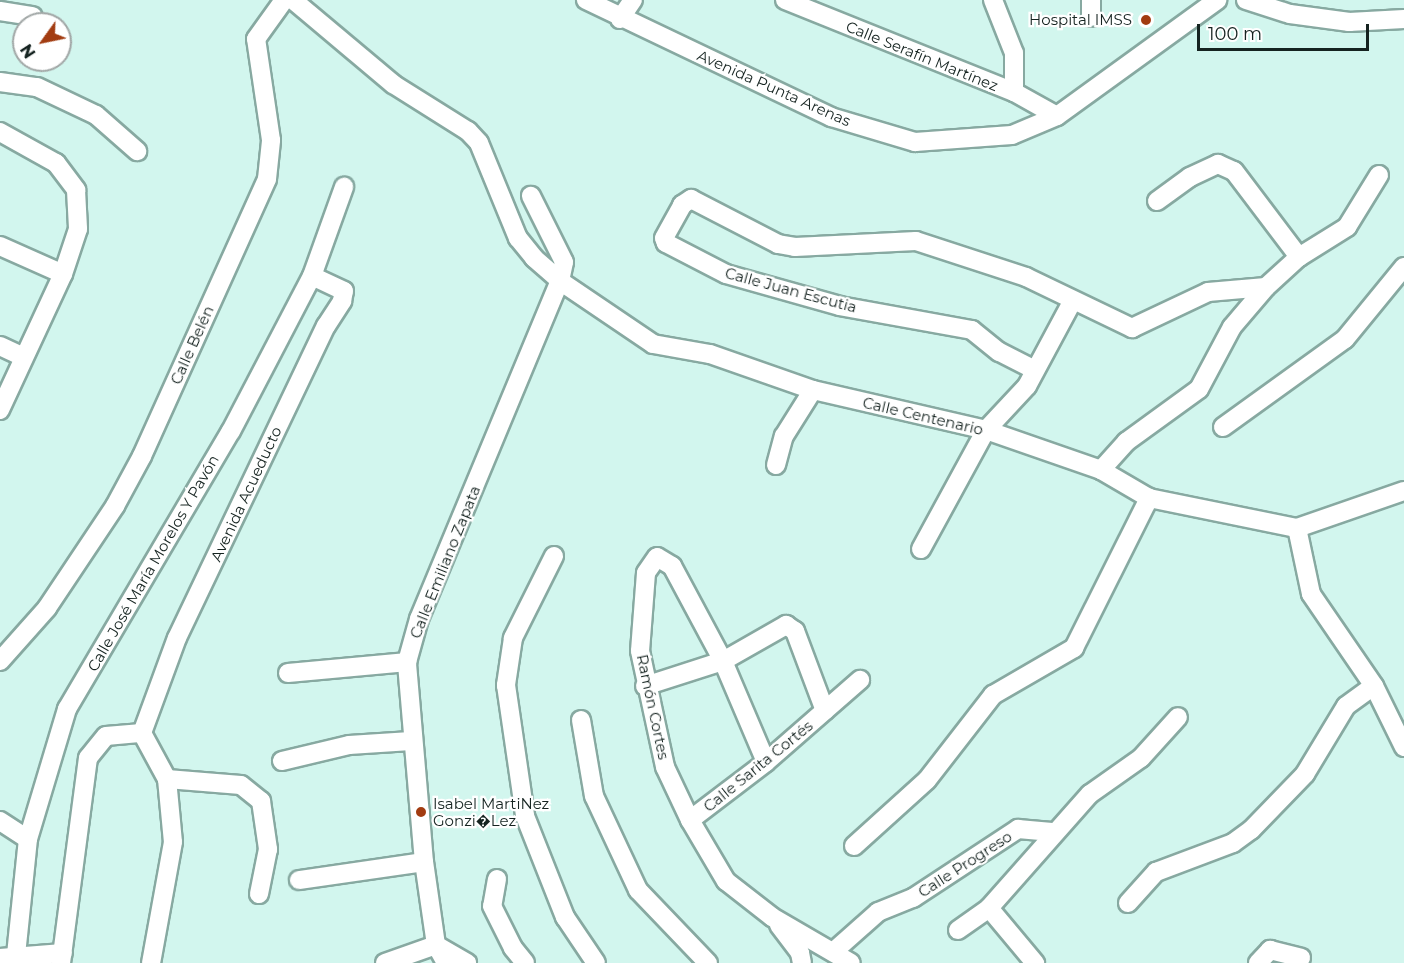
<!DOCTYPE html>
<meta charset="utf-8">
<style>
body{margin:0}
#map{position:relative;width:1404px;height:963px;overflow:hidden;background:#d2f6ee;font-family:Montserrat,sans-serif}
div>[style]{position:absolute}
.roads{filter:drop-shadow(2px 0 #87a9a1) drop-shadow(-2px 0 #87a9a1) drop-shadow(0 2px #87a9a1) drop-shadow(0 -2px #87a9a1)}
.minor>*{height:18px;margin:-9px;padding:0 9px;transform-origin:9px;border-radius:9px;background:#fff}
.dots>*{width:16px;height:16px;translate:-50% -50%;box-sizing:border-box;border:3px solid #fff;border-radius:50%}
span{translate:-50% -50%;white-space:nowrap;text-align:center;line-height:1.15;-webkit-text-stroke:4.5px #fff;paint-order:stroke}
.poi-label{font-size:15px;color:#152320}
.right{translate:-100% -50%;text-align:right}
.left{translate:0 -50%;text-align:left}
.street-label{font-size:15px;color:#152320}
.north{position:absolute;left:12px;top:12px;width:60px;height:60px;box-sizing:border-box;background:#fff;border:2px solid #a1a7a6;border-radius:50%;rotate:237deg;font-size:16px;font-weight:700;line-height:24px;text-align:center;color:#152320}
.north::after{content:'';display:block;margin:auto;width:21px;height:27px;background:#a23c11;clip-path:polygon(50% 0,100% 100%,50% 72%,0 100%)}
.scale{position:absolute;left:1197px;top:24px;width:172px;height:27px;box-sizing:border-box;border:3px solid #152320;border-top:0;padding-left:8px;font-size:18px;line-height:21px;white-space:nowrap;color:#152320;-webkit-text-stroke:4px #fff;paint-order:stroke}
</style>
<div id="map">
<div class="roads">
<div class="minor">
<i style="left:293px;top:0;width:131px;rotate:40deg"></i>
<i style="left:393px;top:84px;width:89px;rotate:32.1deg"></i>
<i style="left:468px;top:131px;width:16px;rotate:47deg"></i>
<i style="left:479px;top:143px;width:103px;rotate:67.7deg"></i>
<i style="left:518px;top:238px;width:26px;rotate:51deg"></i>
<i style="left:534px;top:258px;width:35px;rotate:41deg"></i>
<i style="left:560px;top:281px;width:112px;rotate:34.1deg"></i>
<i style="left:653px;top:344px;width:58px;rotate:10deg"></i>
<i style="left:710px;top:354px;width:109px;rotate:19.3deg"></i>
<i style="left:813px;top:390px;width:178px;rotate:13deg"></i>
<i style="left:986px;top:430px;width:122px;rotate:19.2deg"></i>
<i style="left:1101px;top:470px;width:56px;rotate:30.3deg"></i>
<i style="left:1149px;top:498px;width:151px;rotate:11.5deg"></i>
<i style="left:586px;top:0;width:272px;rotate:25.5deg"></i>
<i style="left:831px;top:117px;width:88px;rotate:16.6deg"></i>
<i style="left:915px;top:142px;width:97px;rotate:-4.1deg"></i>
<i style="left:1012px;top:135px;width:49px;rotate:-22.9deg"></i>
<i style="left:1057px;top:116px;width:198px;rotate:-35.9deg"></i>
<i style="left:785px;top:0;width:247px;rotate:21.9deg"></i>
<i style="left:1014px;top:92px;width:49px;rotate:29.2deg"></i>
<i style="left:993px;top:0;width:57px;rotate:68.4deg"></i>
<i style="left:1014px;top:53px;width:39px;rotate:90deg"></i>
<i style="left:1246px;top:0;width:46px;rotate:17.7deg"></i>
<i style="left:1290px;top:14px;width:60px;rotate:7.7deg"></i>
<i style="left:1349px;top:22px;width:55px;rotate:-3.1deg"></i>
<i style="left:0;top:11px;width:33px;rotate:9deg"></i>
<i style="left:1091px;top:17px;width:17px;rotate:-90deg"></i>
<i style="left:620px;top:19px;width:23px;rotate:-56deg"></i>
<i style="left:0;top:82px;width:37px;rotate:8deg"></i>
<i style="left:37px;top:87px;width:65px;rotate:25.4deg"></i>
<i style="left:96px;top:115px;width:55px;rotate:41.3deg"></i>
<i style="left:0;top:132px;width:64px;rotate:29deg"></i>
<i style="left:56px;top:163px;width:34px;rotate:53deg"></i>
<i style="left:76px;top:190px;width:39px;rotate:87deg"></i>
<i style="left:78px;top:229px;width:47px;rotate:108.4deg"></i>
<i style="left:63px;top:274px;width:150px;rotate:114.9deg"></i>
<i style="left:1157px;top:201px;width:41px;rotate:-36deg"></i>
<i style="left:1190px;top:177px;width:31px;rotate:-25deg"></i>
<i style="left:1218px;top:164px;width:17px;rotate:24deg"></i>
<i style="left:1234px;top:171px;width:108px;rotate:52.9deg"></i>
<i style="left:0;top:246px;width:69px;rotate:24deg"></i>
<i style="left:0;top:346px;width:26px;rotate:25deg"></i>
<i style="left:1033px;top:369px;width:38px;rotate:-153deg"></i>
<i style="left:999px;top:352px;width:35px;rotate:-141deg"></i>
<i style="left:972px;top:330px;width:134px;rotate:-169.7deg"></i>
<i style="left:840px;top:306px;width:118px;rotate:-164.3deg"></i>
<i style="left:726px;top:274px;width:68px;rotate:-152.7deg"></i>
<i style="left:666px;top:243px;width:5px;rotate:-112deg"></i>
<i style="left:664px;top:238px;width:38px;rotate:-61deg"></i>
<i style="left:682px;top:205px;width:11px;rotate:-34deg"></i>
<i style="left:691px;top:199px;width:98px;rotate:27.3deg"></i>
<i style="left:778px;top:244px;width:17px;rotate:10deg"></i>
<i style="left:795px;top:247px;width:121px;rotate:-2.8deg"></i>
<i style="left:916px;top:241px;width:116px;rotate:18.1deg"></i>
<i style="left:1026px;top:277px;width:118px;rotate:25.7deg"></i>
<i style="left:1132px;top:328px;width:84px;rotate:-25.3deg"></i>
<i style="left:1208px;top:292px;width:58px;rotate:-4.9deg"></i>
<i style="left:1223px;top:427px;width:150px;rotate:-35.8deg"></i>
<i style="left:1345px;top:339px;width:93px;rotate:-50.7deg"></i>
<i style="left:776px;top:465px;width:30px;rotate:-75deg"></i>
<i style="left:784px;top:436px;width:54px;rotate:-57.8deg"></i>
<i style="left:1101px;top:470px;width:38px;rotate:-48deg"></i>
<i style="left:1126px;top:442px;width:90px;rotate:-36deg"></i>
<i style="left:1199px;top:389px;width:70px;rotate:-62deg"></i>
<i style="left:1232px;top:327px;width:52px;rotate:-49.6deg"></i>
<i style="left:1266px;top:287px;width:45px;rotate:-42.3deg"></i>
<i style="left:1299px;top:257px;width:57px;rotate:-32deg"></i>
<i style="left:1347px;top:227px;width:61px;rotate:-58.4deg"></i>
<i style="left:1297px;top:528px;width:67px;rotate:78deg"></i>
<i style="left:1311px;top:594px;width:112px;rotate:55.6deg"></i>
<i style="left:1374px;top:686px;width:68px;rotate:63.8deg"></i>
<i style="left:1297px;top:528px;width:113px;rotate:-19.1deg"></i>
<i style="left:921px;top:549px;width:136px;rotate:-61.4deg"></i>
<i style="left:986px;top:430px;width:60px;rotate:-47deg"></i>
<i style="left:1027px;top:386px;width:95px;rotate:-61.8deg"></i>
<i style="left:554px;top:556px;width:92px;rotate:116.6deg"></i>
<i style="left:513px;top:638px;width:48px;rotate:98.5deg"></i>
<i style="left:506px;top:685px;width:132px;rotate:81.7deg"></i>
<i style="left:525px;top:816px;width:109px;rotate:68.4deg"></i>
<i style="left:565px;top:917px;width:55px;rotate:56deg"></i>
<i style="left:0;top:661px;width:71px;rotate:-48.4deg"></i>
<i style="left:47px;top:608px;width:123px;rotate:-56.3deg"></i>
<i style="left:115px;top:506px;width:57px;rotate:-61.6deg"></i>
<i style="left:142px;top:456px;width:304px;rotate:-65.7deg"></i>
<i style="left:267px;top:179px;width:39px;rotate:-84deg"></i>
<i style="left:271px;top:140px;width:102px;rotate:-98.4deg"></i>
<i style="left:256px;top:39px;width:48px;rotate:-54.3deg"></i>
<i style="left:288px;top:673px;width:120px;rotate:-5.3deg"></i>
<i style="left:645px;top:686px;width:82px;rotate:-17.8deg"></i>
<i style="left:723px;top:661px;width:73px;rotate:-29.7deg"></i>
<i style="left:786px;top:625px;width:11px;rotate:34deg"></i>
<i style="left:795px;top:631px;width:85px;rotate:69.4deg"></i>
<i style="left:581px;top:720px;width:77px;rotate:80.3deg"></i>
<i style="left:594px;top:796px;width:104px;rotate:64.9deg"></i>
<i style="left:638px;top:890px;width:101px;rotate:46.2deg"></i>
<i style="left:142px;top:733px;width:101px;rotate:-69.8deg"></i>
<i style="left:177px;top:638px;width:346px;rotate:-64.5deg"></i>
<i style="left:326px;top:326px;width:30px;rotate:-57deg"></i>
<i style="left:342px;top:301px;width:10px;rotate:-79deg"></i>
<i style="left:344px;top:291px;width:35px;rotate:-155deg"></i>
<i style="left:142px;top:733px;width:52px;rotate:61.5deg"></i>
<i style="left:167px;top:779px;width:63px;rotate:84.6deg"></i>
<i style="left:173px;top:842px;width:123px;rotate:100.3deg"></i>
<i style="left:282px;top:761px;width:69px;rotate:-13.4deg"></i>
<i style="left:349px;top:745px;width:62px;rotate:-3.7deg"></i>
<i style="left:766px;top:762px;width:110px;rotate:-113.1deg"></i>
<i style="left:723px;top:661px;width:108px;rotate:-118.2deg"></i>
<i style="left:672px;top:566px;width:17px;rotate:-149deg"></i>
<i style="left:657px;top:557px;width:19px;rotate:125deg"></i>
<i style="left:646px;top:573px;width:78px;rotate:94.4deg"></i>
<i style="left:640px;top:651px;width:119px;rotate:77.8deg"></i>
<i style="left:665px;top:767px;width:59px;rotate:64.7deg"></i>
<i style="left:690px;top:820px;width:71px;rotate:59.5deg"></i>
<i style="left:726px;top:881px;width:58px;rotate:38deg"></i>
<i style="left:772px;top:917px;width:91px;rotate:30.2deg"></i>
<i style="left:167px;top:779px;width:74px;rotate:4.6deg"></i>
<i style="left:241px;top:785px;width:26px;rotate:39deg"></i>
<i style="left:261px;top:801px;width:49px;rotate:81.7deg"></i>
<i style="left:268px;top:849px;width:46px;rotate:101.3deg"></i>
<i style="left:690px;top:820px;width:96px;rotate:-37.3deg"></i>
<i style="left:766px;top:762px;width:125px;rotate:-41.1deg"></i>
<i style="left:0;top:821px;width:33px;rotate:33deg"></i>
<i style="left:854px;top:846px;width:98px;rotate:-42.1deg"></i>
<i style="left:927px;top:780px;width:108px;rotate:-52.2deg"></i>
<i style="left:993px;top:695px;width:94px;rotate:-30.1deg"></i>
<i style="left:1074px;top:648px;width:168px;rotate:-63.4deg"></i>
<i style="left:497px;top:879px;width:27px;rotate:100deg"></i>
<i style="left:492px;top:906px;width:47px;rotate:63.4deg"></i>
<i style="left:513px;top:948px;width:19px;rotate:51deg"></i>
<i style="left:299px;top:880px;width:126px;rotate:-8.2deg"></i>
<i style="left:1128px;top:903px;width:42px;rotate:-47.9deg"></i>
<i style="left:1156px;top:872px;width:82px;rotate:-20.6deg"></i>
<i style="left:1233px;top:843px;width:22px;rotate:-36deg"></i>
<i style="left:1251px;top:830px;width:78px;rotate:-46deg"></i>
<i style="left:1305px;top:774px;width:79px;rotate:-58.9deg"></i>
<i style="left:1346px;top:706px;width:34px;rotate:-36deg"></i>
<i style="left:989px;top:908px;width:72px;rotate:50.1deg"></i>
<i style="left:779px;top:925px;width:35px;rotate:53deg"></i>
<i style="left:800px;top:953px;width:10px;rotate:79deg"></i>
<i style="left:958px;top:930px;width:38px;rotate:-35deg"></i>
<i style="left:989px;top:908px;width:152px;rotate:-48.5deg"></i>
<i style="left:1090px;top:794px;width:62px;rotate:-35.2deg"></i>
<i style="left:1141px;top:758px;width:55px;rotate:-47.9deg"></i>
<i style="left:833px;top:952px;width:60px;rotate:-41.6deg"></i>
<i style="left:878px;top:912px;width:38px;rotate:-22deg"></i>
<i style="left:913px;top:898px;width:126px;rotate:-33.3deg"></i>
<i style="left:1018px;top:829px;width:34px;rotate:5deg"></i>
<i style="left:16px;top:955px;width:117px;rotate:-84.1deg"></i>
<i style="left:28px;top:839px;width:136px;rotate:-73.3deg"></i>
<i style="left:67px;top:709px;width:323px;rotate:-59.5deg"></i>
<i style="left:231px;top:431px;width:175px;rotate:-62.4deg"></i>
<i style="left:312px;top:276px;width:95px;rotate:-70.2deg"></i>
<i style="left:0;top:958px;width:63px;rotate:-4.5deg"></i>
<i style="left:61px;top:963px;width:207px;rotate:-82.5deg"></i>
<i style="left:88px;top:758px;width:28px;rotate:-51deg"></i>
<i style="left:106px;top:736px;width:36px;rotate:-5deg"></i>
<i style="left:385px;top:963px;width:54px;rotate:-19.4deg"></i>
<i style="left:436px;top:945px;width:36px;rotate:30deg"></i>
<i style="left:446px;top:963px;width:21px;rotate:-119deg"></i>
<i style="left:436px;top:945px;width:84px;rotate:-98.2deg"></i>
<i style="left:424px;top:862px;width:201px;rotate:-94.9deg"></i>
<i style="left:407px;top:662px;width:45px;rotate:-74.4deg"></i>
<i style="left:419px;top:619px;width:366px;rotate:-67.4deg"></i>
<i style="left:560px;top:281px;width:19px;rotate:-78deg"></i>
<i style="left:564px;top:262px;width:74px;rotate:-116.6deg"></i>
<i style="left:1258px;top:963px;width:18px;rotate:-47deg"></i>
<i style="left:1270px;top:950px;width:32px;rotate:14deg"></i>
</div>
</div>
<div class="dots">
<i style="left:1146px;top:20px;background:#a23c11"></i>
<i style="left:421px;top:812px;background:#a23c11"></i>
</div>
<div class="poi-label">
<span class="right" style="left:1132px;top:20px">Hospital IMSS</span>
<span class="left" style="left:433px;top:812px">Isabel MartiNez<br>Gonzi�Lez</span>
</div>
<div class="street-label">
<span style="left:922px;top:56px;rotate:22deg">Calle Serafín Martínez</span>
<span style="left:774px;top:88px;rotate:24deg">Avenida Punta Arenas</span>
<span style="left:791px;top:290px;rotate:15deg">Calle Juan Escutia</span>
<span style="left:192px;top:345px;rotate:-66deg">Calle Belén</span>
<span style="left:923px;top:416px;rotate:13deg">Calle Centenario</span>
<span style="left:246px;top:494px;rotate:-65deg">Avenida Acueducto</span>
<span style="left:445px;top:562px;rotate:-68deg">Calle Emiliano Zapata</span>
<span style="left:153px;top:563px;rotate:-60deg">Calle José María Morelos Y Pavón</span>
<span style="left:653px;top:707px;rotate:78deg">Ramón Cortes</span>
<span style="left:758px;top:766px;rotate:-39deg">Calle Sarita Cortés</span>
<span style="left:965px;top:864px;rotate:-33deg">Calle Progreso</span>
</div>
<div class="north">N</div>
<div class="scale">100 m</div>
</div>
